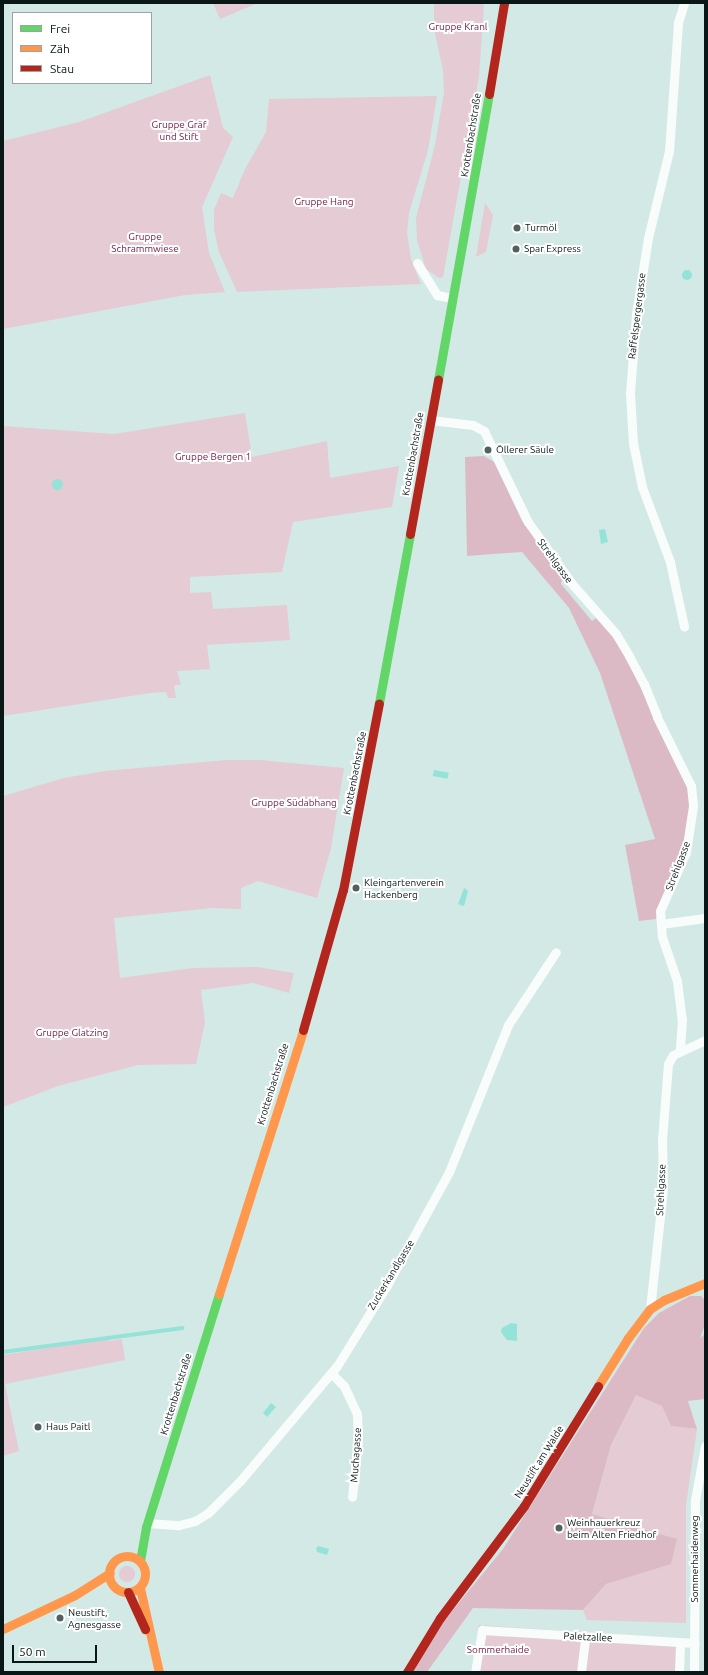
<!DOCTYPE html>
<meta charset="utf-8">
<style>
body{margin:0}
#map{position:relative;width:708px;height:1675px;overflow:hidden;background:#d3e9e5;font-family:Ubuntu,sans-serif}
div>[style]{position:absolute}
.green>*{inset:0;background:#e4cbd4}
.round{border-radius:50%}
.forest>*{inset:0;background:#dbbac6}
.water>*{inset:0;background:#94e2d8;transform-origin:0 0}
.stream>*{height:3.5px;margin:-1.75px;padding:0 1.75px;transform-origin:1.75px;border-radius:1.75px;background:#94e2d8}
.street>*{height:9px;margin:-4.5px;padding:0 4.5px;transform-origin:4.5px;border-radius:4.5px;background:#f8fcfb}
.fast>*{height:9px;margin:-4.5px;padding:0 4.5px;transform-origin:4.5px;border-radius:4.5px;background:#63d668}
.slow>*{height:9px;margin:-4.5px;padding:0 4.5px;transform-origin:4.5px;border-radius:4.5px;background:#ff974d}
.slow>.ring{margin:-4.5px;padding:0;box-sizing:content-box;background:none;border:9px solid #ff974d;border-radius:50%}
.jam>*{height:9px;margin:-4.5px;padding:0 4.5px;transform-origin:4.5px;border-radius:4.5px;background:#b3261e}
.dots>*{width:11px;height:11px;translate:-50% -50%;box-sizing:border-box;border:2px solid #fff;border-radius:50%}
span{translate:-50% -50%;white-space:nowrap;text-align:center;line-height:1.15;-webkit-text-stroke:4px #fff;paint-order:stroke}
.park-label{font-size:10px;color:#7a2147}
.street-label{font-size:10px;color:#091816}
.poi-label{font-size:10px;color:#091816}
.left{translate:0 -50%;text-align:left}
.frame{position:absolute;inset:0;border:4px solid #091816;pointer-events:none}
.legend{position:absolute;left:12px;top:12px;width:140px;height:72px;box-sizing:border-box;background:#fff;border:1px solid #9da3a2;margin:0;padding:5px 7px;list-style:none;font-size:12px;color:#091816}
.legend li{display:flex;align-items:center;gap:8px;height:20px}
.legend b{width:20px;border:1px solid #9da3a2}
.scale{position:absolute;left:12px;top:1645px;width:85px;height:18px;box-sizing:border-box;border:2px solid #091816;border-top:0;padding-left:5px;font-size:12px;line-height:14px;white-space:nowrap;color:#091816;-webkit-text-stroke:3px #fff;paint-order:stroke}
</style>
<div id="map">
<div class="green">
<i style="clip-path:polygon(213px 3px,258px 3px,220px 19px)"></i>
<i style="clip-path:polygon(434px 3px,483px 3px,484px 6px,479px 76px,443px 277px,439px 278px,426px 269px,417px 240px,416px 218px,435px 145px,444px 92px,443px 70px,434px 29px)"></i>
<i style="clip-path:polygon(210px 75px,223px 128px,233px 137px,202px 207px,209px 253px,225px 292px,185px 295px,3px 329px,3px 141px,79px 122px)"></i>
<i style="clip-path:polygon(437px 96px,428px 150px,409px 213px,407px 233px,411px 259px,421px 284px,237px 292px,219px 252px,214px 230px,214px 210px,221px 193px,233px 198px,245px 169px,266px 132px,269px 99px)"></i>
<i style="clip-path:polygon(485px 203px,493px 215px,486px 252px,476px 257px)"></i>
<i style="clip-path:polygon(245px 413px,252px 457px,327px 441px,330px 478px,399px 466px,392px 507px,293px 522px,282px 572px,190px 577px,190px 593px,211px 592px,213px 609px,287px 605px,290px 640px,207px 645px,210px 669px,177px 671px,181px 685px,174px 685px,176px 698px,168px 698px,166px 692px,150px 693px,3px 716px,3px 426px,114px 434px)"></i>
<i style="clip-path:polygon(226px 760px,260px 760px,344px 768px,331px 848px,317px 898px,258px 881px,241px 888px,241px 909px,213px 908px,114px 918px,120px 978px,193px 968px,257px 967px,294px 973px,289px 993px,253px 983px,201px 990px,205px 1023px,196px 1064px,138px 1065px,58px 1086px,3px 1107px,3px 796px,64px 778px,105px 771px)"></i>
<i style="clip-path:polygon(104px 1339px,111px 1341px,122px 1339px,125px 1360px,5px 1384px,19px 1451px,3px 1456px,3px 1355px)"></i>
<i style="clip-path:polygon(636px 1394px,662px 1406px,671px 1426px,697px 1429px,686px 1505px,686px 1623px,587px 1620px,583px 1610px,606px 1584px,671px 1563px,676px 1539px,592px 1514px,611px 1445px)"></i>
<i class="round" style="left:119px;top:1566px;width:16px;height:16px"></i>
<i style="clip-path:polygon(479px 1625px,681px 1639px,680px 1672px,471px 1672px)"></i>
</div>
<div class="forest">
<i style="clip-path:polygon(484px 456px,494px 462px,522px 521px,563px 576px,561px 584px,592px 621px,599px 616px,619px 643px,688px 786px,691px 804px,686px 840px,656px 919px,639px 921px,625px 845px,655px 839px,600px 673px,569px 608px,522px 552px,467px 556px,465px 457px)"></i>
<i style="clip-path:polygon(690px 1296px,701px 1296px,705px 1300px,705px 1325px,700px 1338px,705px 1334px,705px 1399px,688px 1401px,697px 1429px,671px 1426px,662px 1406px,636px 1395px,611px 1445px,592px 1514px,677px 1539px,671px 1564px,606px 1584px,583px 1610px,473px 1608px,427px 1672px,413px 1672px,444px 1621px,503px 1549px,644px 1328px,659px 1313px)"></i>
</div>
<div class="water">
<i class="round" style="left:682px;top:270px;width:10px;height:10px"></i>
<i class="round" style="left:51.5px;top:478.5px;width:11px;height:11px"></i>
<i style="clip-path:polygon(605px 529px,608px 542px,601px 544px,599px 530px)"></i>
<i style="left:434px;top:770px;width:15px;height:6px;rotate:11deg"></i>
<i style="clip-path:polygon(464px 888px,468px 891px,464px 906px,458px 904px)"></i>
<i style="clip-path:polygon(511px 1323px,517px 1324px,517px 1341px,507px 1340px,501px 1332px,502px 1328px)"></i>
<i style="clip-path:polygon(271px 1403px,276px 1407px,267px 1417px,263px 1413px)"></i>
<i style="clip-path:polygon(319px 1546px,329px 1549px,327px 1555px,317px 1552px,316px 1548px)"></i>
</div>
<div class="stream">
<i style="left:3px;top:1352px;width:181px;rotate:-7.6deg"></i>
</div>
<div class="street">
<i style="left:684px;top:3px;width:21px;rotate:107deg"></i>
<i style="left:678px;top:23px;width:128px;rotate:94deg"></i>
<i style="left:669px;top:151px;width:89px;rotate:103.6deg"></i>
<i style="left:648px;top:238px;width:77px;rotate:99deg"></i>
<i style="left:636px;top:314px;width:79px;rotate:94.3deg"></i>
<i style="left:630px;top:393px;width:50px;rotate:86.6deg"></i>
<i style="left:633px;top:443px;width:45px;rotate:78.4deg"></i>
<i style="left:642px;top:487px;width:80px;rotate:69.5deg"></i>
<i style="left:670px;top:562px;width:66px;rotate:77.7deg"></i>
<i style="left:417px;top:263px;width:38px;rotate:58deg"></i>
<i style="left:437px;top:295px;width:16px;rotate:11deg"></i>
<i style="left:431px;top:420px;width:42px;rotate:6.8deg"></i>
<i style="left:473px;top:425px;width:13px;rotate:29deg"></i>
<i style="left:484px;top:431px;width:101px;rotate:64.2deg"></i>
<i style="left:528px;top:522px;width:77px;rotate:54.5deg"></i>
<i style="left:573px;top:585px;width:65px;rotate:48.7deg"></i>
<i style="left:616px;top:634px;width:26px;rotate:59deg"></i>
<i style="left:629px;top:656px;width:32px;rotate:62deg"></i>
<i style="left:644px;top:684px;width:35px;rotate:68deg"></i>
<i style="left:657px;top:717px;width:77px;rotate:63.8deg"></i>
<i style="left:691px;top:786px;width:20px;rotate:84deg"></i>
<i style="left:693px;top:806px;width:47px;rotate:98.7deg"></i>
<i style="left:686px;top:852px;width:64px;rotate:113.8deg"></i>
<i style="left:660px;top:911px;width:26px;rotate:86deg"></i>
<i style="left:662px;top:937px;width:46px;rotate:71.2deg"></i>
<i style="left:677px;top:981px;width:38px;rotate:83deg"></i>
<i style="left:682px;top:1019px;width:31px;rotate:94deg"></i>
<i style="left:661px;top:924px;width:44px;rotate:-7.8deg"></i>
<i style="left:650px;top:1309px;width:120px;rotate:-83.8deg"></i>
<i style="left:663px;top:1190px;width:50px;rotate:-91.1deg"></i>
<i style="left:662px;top:1140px;width:76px;rotate:-85.5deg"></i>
<i style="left:668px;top:1064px;width:10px;rotate:-61deg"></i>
<i style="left:673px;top:1055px;width:35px;rotate:-25deg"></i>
<i style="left:331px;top:1373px;width:18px;rotate:45deg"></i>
<i style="left:344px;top:1386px;width:31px;rotate:65deg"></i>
<i style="left:357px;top:1414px;width:26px;rotate:88deg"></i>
<i style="left:358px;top:1440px;width:57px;rotate:96deg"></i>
<i style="left:147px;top:1523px;width:32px;rotate:4deg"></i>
<i style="left:179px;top:1525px;width:16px;rotate:-14deg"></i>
<i style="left:195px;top:1521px;width:15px;rotate:-32deg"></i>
<i style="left:208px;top:1513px;width:45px;rotate:-45deg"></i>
<i style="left:240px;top:1481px;width:150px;rotate:-49.9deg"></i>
<i style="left:337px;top:1366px;width:93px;rotate:-58.2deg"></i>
<i style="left:386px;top:1287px;width:131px;rotate:-61.3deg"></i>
<i style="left:449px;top:1172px;width:158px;rotate:-68.1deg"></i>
<i style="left:508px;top:1025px;width:87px;rotate:-56.7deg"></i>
<i style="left:475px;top:1672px;width:43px;rotate:-80.5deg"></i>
<i style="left:482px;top:1630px;width:213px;rotate:3.5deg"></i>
<i style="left:581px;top:1672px;width:35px;rotate:-83deg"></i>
<i style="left:679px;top:1672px;width:30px;rotate:-88deg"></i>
<i style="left:694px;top:1672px;width:172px;rotate:-89.7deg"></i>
<i style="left:695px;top:1500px;width:55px;rotate:-79.5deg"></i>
</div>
<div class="fast">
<i style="left:438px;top:380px;width:291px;rotate:-79.9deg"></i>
<i style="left:379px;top:703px;width:172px;rotate:-79.6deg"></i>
<i style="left:140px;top:1561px;width:35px;rotate:-80deg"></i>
<i style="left:146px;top:1527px;width:244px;rotate:-72.6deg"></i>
</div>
<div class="slow">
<i style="left:219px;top:1294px;width:277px;rotate:-72.3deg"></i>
<i style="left:598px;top:1386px;width:57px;rotate:-58deg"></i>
<i style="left:628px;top:1338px;width:36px;rotate:-53deg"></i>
<i style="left:650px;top:1309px;width:17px;rotate:-33deg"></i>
<i style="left:664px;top:1300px;width:44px;rotate:-22.5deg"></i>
<i class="ring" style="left:109px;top:1556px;width:27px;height:27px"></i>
<i style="left:140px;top:1588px;width:86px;rotate:77.3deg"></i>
<i style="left:3px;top:1629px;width:80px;rotate:-25.3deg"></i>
<i style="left:75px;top:1595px;width:41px;rotate:-32.2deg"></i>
</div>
<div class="jam">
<i style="left:489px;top:94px;width:92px;rotate:-80.6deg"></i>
<i style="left:410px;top:534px;width:157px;rotate:-79.7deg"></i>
<i style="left:303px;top:1030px;width:146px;rotate:-74.1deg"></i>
<i style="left:343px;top:890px;width:190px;rotate:-79.1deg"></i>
<i style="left:128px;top:1592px;width:41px;rotate:65.3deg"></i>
<i style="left:407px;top:1672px;width:63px;rotate:-58.6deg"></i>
<i style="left:440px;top:1618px;width:140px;rotate:-53.1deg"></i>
<i style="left:524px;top:1506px;width:141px;rotate:-58.3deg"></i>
</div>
<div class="dots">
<i style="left:517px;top:228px;background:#50615e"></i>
<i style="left:516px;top:249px;background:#50615e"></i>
<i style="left:488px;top:450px;background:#50615e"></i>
<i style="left:356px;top:888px;background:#50615e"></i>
<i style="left:38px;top:1427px;background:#50615e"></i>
<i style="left:559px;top:1528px;background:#50615e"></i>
<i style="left:60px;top:1618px;background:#50615e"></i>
</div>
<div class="park-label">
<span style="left:458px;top:27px">Gruppe Kranl</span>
<span style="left:179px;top:130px">Gruppe Gräf<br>und Stift</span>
<span style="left:324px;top:202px">Gruppe Hang</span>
<span style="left:145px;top:242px">Gruppe<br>Schrammwiese</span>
<span style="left:213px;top:457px">Gruppe Bergen 1</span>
<span style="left:294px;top:803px">Gruppe Südabhang</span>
<span style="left:72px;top:1033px">Gruppe Glatzing</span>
<span style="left:498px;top:1650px">Sommerhaide</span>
</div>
<div class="street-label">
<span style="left:471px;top:135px;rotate:-81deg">Krottenbachstraße</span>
<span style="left:637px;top:316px;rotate:-83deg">Raffelspergergasse</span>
<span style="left:413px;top:454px;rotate:-80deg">Krottenbachstraße</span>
<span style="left:555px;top:561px;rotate:54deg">Strehlgasse</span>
<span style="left:355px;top:773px;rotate:-79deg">Krottenbachstraße</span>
<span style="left:678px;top:866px;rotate:-69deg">Strehlgasse</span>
<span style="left:273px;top:1084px;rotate:-73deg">Krottenbachstraße</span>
<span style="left:661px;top:1190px;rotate:-87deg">Strehlgasse</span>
<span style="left:391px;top:1275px;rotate:-59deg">Zuckerkandlgasse</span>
<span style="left:176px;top:1394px;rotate:-73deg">Krottenbachstraße</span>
<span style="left:356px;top:1455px;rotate:-86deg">Muchagasse</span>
<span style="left:539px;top:1462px;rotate:-58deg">Neustift am Walde</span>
<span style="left:695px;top:1559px;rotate:-90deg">Sommerhaidenweg</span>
<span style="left:588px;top:1637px;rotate:3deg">Paletzallee</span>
</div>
<div class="poi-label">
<span class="left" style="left:525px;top:228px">Turmöl</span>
<span class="left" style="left:524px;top:249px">Spar Express</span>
<span class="left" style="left:496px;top:450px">Öllerer Säule</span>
<span class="left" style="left:364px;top:888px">Kleingartenverein<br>Hackenberg</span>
<span class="left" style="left:46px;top:1427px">Haus Paitl</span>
<span class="left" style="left:567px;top:1528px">Weinhauerkreuz<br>beim Alten Friedhof</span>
<span class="left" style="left:68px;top:1618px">Neustift,<br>Agnesgasse</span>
</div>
<div class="frame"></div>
<ul class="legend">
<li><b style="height:5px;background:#63d668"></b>Frei</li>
<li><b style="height:5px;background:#ff974d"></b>Zäh</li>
<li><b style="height:5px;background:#b3261e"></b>Stau</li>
</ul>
<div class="scale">50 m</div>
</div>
